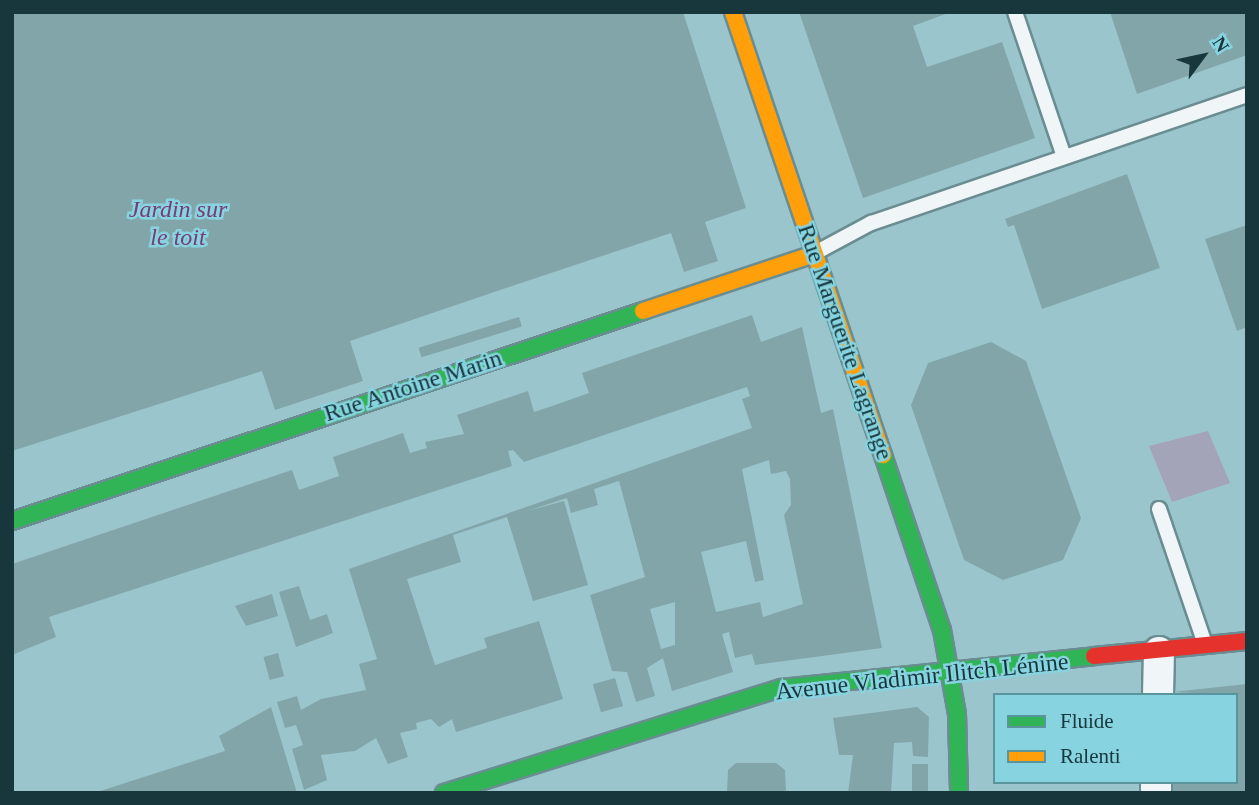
<!DOCTYPE html>
<meta charset="utf-8">
<style>
body{margin:0}
#map{position:relative;width:1259px;height:805px;overflow:hidden;background:#9bc5cc;font-family:"Times New Roman",serif}
div>[style]{position:absolute}
.green>*{inset:0;background:#a3a4b8}
.building>*{inset:0;background:#82a5aa;transform-origin:0 0}
.roads{filter:drop-shadow(2px 0 #6a8d92) drop-shadow(-2px 0 #6a8d92) drop-shadow(0 2px #6a8d92) drop-shadow(0 -2px #6a8d92)}
.lane>*{height:14px;margin:-7px;padding:0 7px;transform-origin:7px;border-radius:7px;background:#f0f6f7}
.street>*{height:30px;margin:-15px;padding:0 15px;transform-origin:15px;border-radius:15px;background:#f0f6f7}
.fast>*{height:16px;margin:-8px;padding:0 8px;transform-origin:8px;border-radius:8px;background:#30b455}
.slow>*{height:16px;margin:-8px;padding:0 8px;transform-origin:8px;border-radius:8px;background:#ff9f0a}
.jam>*{height:16px;margin:-8px;padding:0 8px;transform-origin:8px;border-radius:8px;background:#e5322d}
span{translate:-50% -50%;white-space:nowrap;text-align:center;line-height:1.15;-webkit-text-stroke:5px #87d3e0;paint-order:stroke}
.park-label{font-size:24px;color:#773d74;font-style:italic}
.street-label{font-size:24px;color:#17373c}
.frame{position:absolute;inset:0;border:14px solid #17373c;pointer-events:none}
.legend{position:absolute;left:993px;top:693px;width:245px;height:91px;box-sizing:border-box;background:#87d3e0;border:2px solid #5a959e;margin:0;padding:9px 12px;list-style:none;font-size:21px;color:#17373c}
.legend li{display:flex;align-items:center;gap:14px;height:35px}
.legend b{width:35px;border:2px solid #5a959e}
.north{position:absolute;left:1168px;top:21px;width:70px;height:70px;-webkit-text-stroke:5px #87d3e0;paint-order:stroke;rotate:57deg;font-size:19px;font-weight:700;line-height:28px;text-align:center;color:#17373c}
.north::after{content:'';display:block;margin:auto;width:24px;height:32px;background:#17373c;clip-path:polygon(50% 0,100% 100%,50% 72%,0 100%)}
</style>
<div id="map">
<div class="green">
<i style="clip-path:polygon(1208px 431px,1230px 483px,1172px 502px,1149px 446px)"></i>
</div>
<div class="building">
<i style="clip-path:polygon(12px 12px,683px 12px,746px 208px,705px 222px,718px 261px,684px 272px,671px 233px,509px 287px,350px 341px,363px 381px,275px 410px,262px 371px,12px 451px)"></i>
<i style="clip-path:polygon(799px 12px,951px 12px,913px 26px,927px 67px,1002px 42px,1035px 138px,863px 198px)"></i>
<i style="clip-path:polygon(1110px 12px,1247px 12px,1247px 55px,1137px 94px)"></i>
<i style="clip-path:polygon(1127px 174px,1160px 268px,1042px 309px,1014px 225px,1008px 227px,1005px 219px)"></i>
<i style="clip-path:polygon(1247px 225px,1247px 327px,1237px 331px,1205px 239px)"></i>
<i style="clip-path:polygon(evenodd,752px 315px,761px 342px,802px 327px,821px 413px,833px 409px,882px 648px,755px 665px,752px 654px,735px 658px,729px 632px,722px 634px,733px 672px,672px 691px,663px 658px,647px 668px,655px 696px,636px 702px,627px 672px,612px 671px,590px 595px,645px 577px,619px 481px,594px 489px,598px 505px,571px 513px,567px 498px,527px 511px,564px 501px,588px 585px,533px 601px,507px 517px,453px 535px,461px 562px,407px 579px,435px 665px,487px 648px,484px 638px,539px 621px,563px 699px,456px 732px,452px 719px,439px 727px,431px 719px,416px 723px,417px 729px,400px 733px,408px 757px,388px 764px,376px 738px,355px 751px,321px 755px,327px 780px,304px 790px,292px 749px,303px 745px,296px 725px,285px 728px,277px 702px,297px 696px,301px 710px,321px 699px,366px 690px,359px 664px,377px 659px,349px 569px,752px 428px,742px 399px,750px 396px,747px 387px,524px 462px,513px 450px,508px 451px,512px 466px,49px 617px,56px 637px,12px 655px,12px 564px,292px 470px,299px 490px,339px 476px,333px 457px,403px 433px,410px 453px,427px 448px,425px 442px,464px 434px,457px 415px,528px 391px,534px 412px,552px 406px,589px 393px,582px 373px,752px 315px,769px 460px,771px 474px,786px 471px,790px 479px,791px 505px,784px 515px,803px 604px,763px 617px,760px 602px,716px 612px,701px 552px,746px 541px,755px 582px,764px 580px,742px 469px,769px 460px,752px 315px,675px 602px,675px 645px,661px 649px,650px 609px,675px 602px)"></i>
<i style="left:519px;top:317px;width:10px;height:105px;rotate:73deg"></i>
<i style="clip-path:polygon(991px 342px,1026px 361px,1081px 518px,1063px 560px,1003px 580px,964px 560px,911px 405px,928px 363px)"></i>
<i style="clip-path:polygon(299px 586px,310px 620px,327px 614px,333px 633px,296px 647px,279px 592px)"></i>
<i style="clip-path:polygon(272px 594px,278px 616px,246px 626px,235px 606px)"></i>
<i style="left:278px;top:653px;width:24px;height:15px;rotate:75deg"></i>
<i style="left:615px;top:678px;width:29px;height:23px;rotate:74deg"></i>
<i style="clip-path:polygon(1247px 684px,1247px 793px,1170px 793px,1170px 782px,1236px 782px,1236px 695px,1172px 692px)"></i>
<i style="clip-path:polygon(271px 707px,297px 793px,94px 793px,225px 751px,219px 736px)"></i>
<i style="clip-path:polygon(917px 707px,929px 717px,928px 757px,913px 756px,912px 742px,894px 743px,891px 793px,848px 793px,853px 755px,839px 755px,833px 718px)"></i>
<i style="clip-path:polygon(736px 763px,776px 763px,785px 770px,786px 793px,727px 793px,728px 770px)"></i>
<i style="left:912px;top:764px;width:16px;height:29px"></i>
</div>
<div class="roads">
<div class="lane">
<i style="left:1015px;top:12px;width:153px;rotate:71.3deg"></i>
<i style="left:815px;top:253px;width:64px;rotate:-28.2deg"></i>
<i style="left:871px;top:223px;width:397px;rotate:-18.8deg"></i>
<i style="left:1159px;top:509px;width:143px;rotate:71.2deg"></i>
</div>
<div class="street">
<i style="left:1158px;top:695px;width:43px;rotate:-88.7deg"></i>
<i style="left:1156px;top:793px;width:11px;rotate:-90deg"></i>
</div>
<div class="fast">
<i style="left:883px;top:455px;width:185px;rotate:71.4deg"></i>
<i style="left:942px;top:630px;width:85px;rotate:79.9deg"></i>
<i style="left:957px;top:714px;width:79px;rotate:88.5deg"></i>
<i style="left:12px;top:521px;width:665px;rotate:-18.41deg"></i>
<i style="left:444px;top:793px;width:353px;rotate:-17.3deg"></i>
<i style="left:781px;top:688px;width:315px;rotate:-5.8deg"></i>
</div>
<div class="slow">
<i style="left:733px;top:12px;width:468px;rotate:71.3deg"></i>
<i style="left:643px;top:311px;width:180px;rotate:-18.4deg"></i>
</div>
<div class="jam">
<i style="left:1094px;top:656px;width:154px;rotate:-5.6deg"></i>
</div>
</div>
<div class="park-label">
<span style="left:178px;top:224px">Jardin sur<br>le toit</span>
</div>
<div class="street-label">
<span style="left:845px;top:342px;rotate:71deg">Rue Marguerite Lagrange</span>
<span style="left:413px;top:386px;rotate:-18deg">Rue Antoine Marin</span>
<span style="left:922px;top:677px;rotate:-6deg">Avenue Vladimir Ilitch Lénine</span>
</div>
<div class="frame"></div>
<ul class="legend">
<li><b style="height:9px;background:#30b455"></b>Fluide</li>
<li><b style="height:9px;background:#ff9f0a"></b>Ralenti</li>
</ul>
<div class="north">N</div>
</div>
